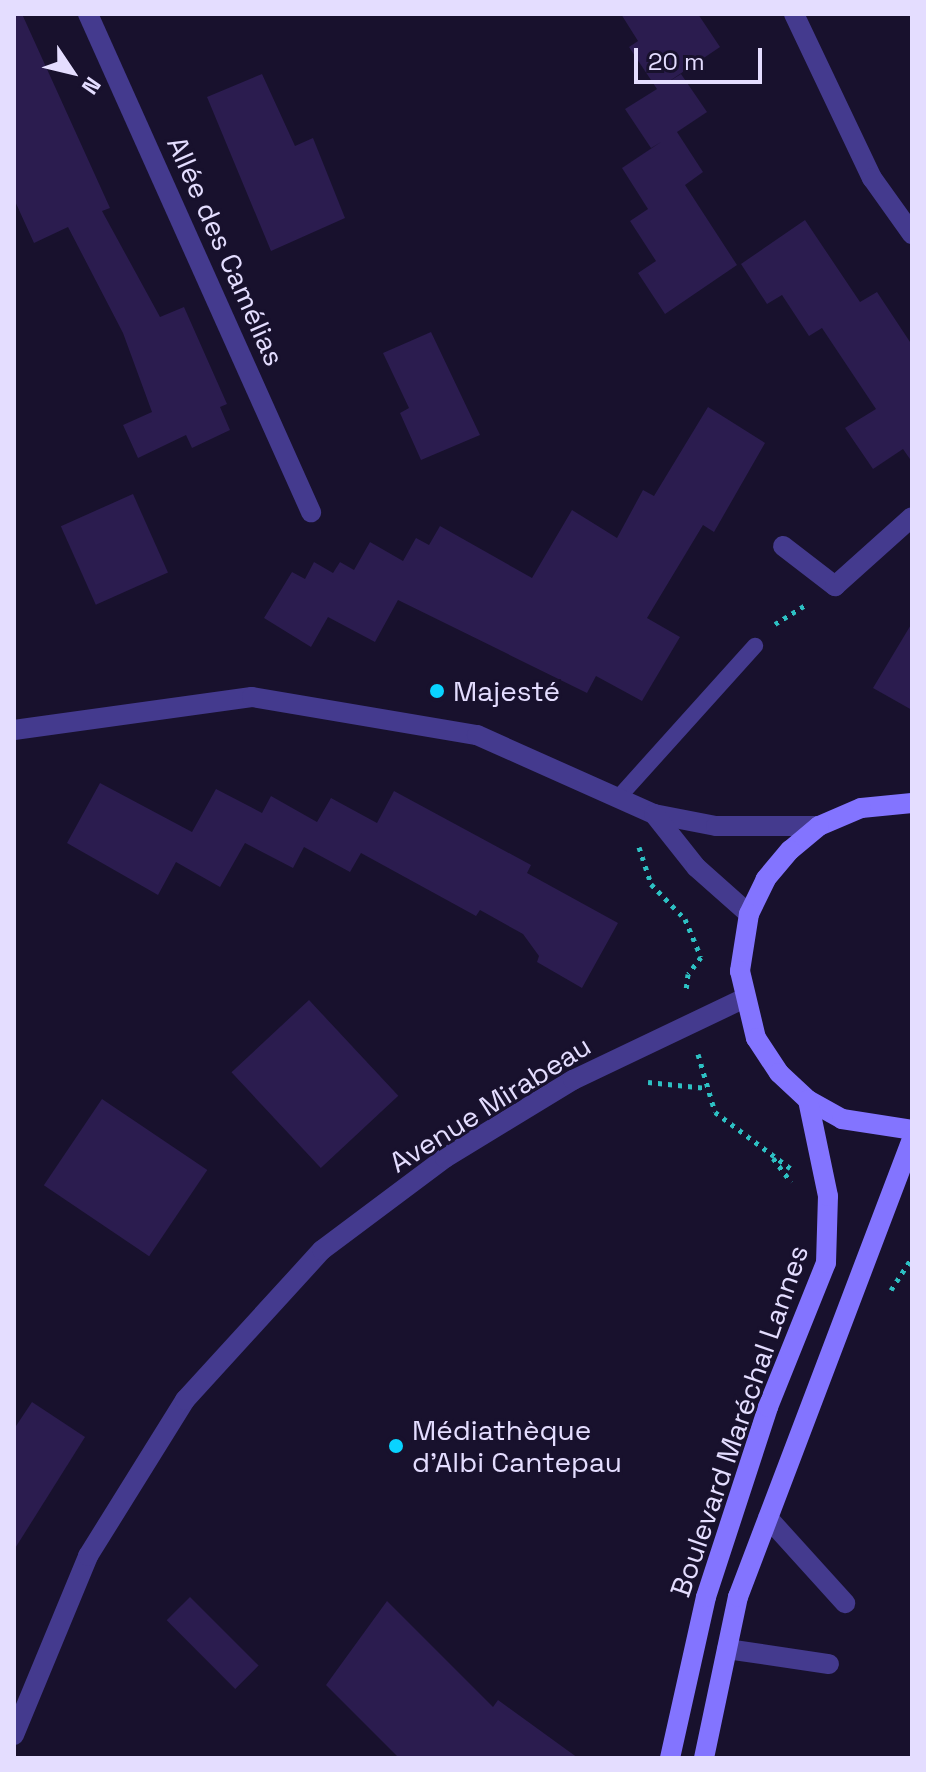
<!DOCTYPE html>
<meta charset="utf-8">
<style>
body{margin:0}
#map{position:relative;width:926px;height:1772px;overflow:hidden;background:#18112d;font-family:"Space Grotesk",sans-serif}
div>[style]{position:absolute}
.building>*{inset:0;background:#2b1c4f;transform-origin:0 0}
.path>*{height:5px;margin-top:-2.5px;transform-origin:0;background:repeating-linear-gradient(90deg,#2dc0c3 0 4px,transparent 0 10px)}
.service>*{height:16px;margin:-8px;padding:0 8px;transform-origin:8px;border-radius:8px;background:#443a8e}
.minor>*{height:20px;margin:-10px;padding:0 10px;transform-origin:10px;border-radius:10px;background:#443a8e}
.secondary>*{height:20px;margin:-10px;padding:0 10px;transform-origin:10px;border-radius:10px;background:#8374ff}
.dots>*{width:22px;height:22px;translate:-50% -50%;box-sizing:border-box;border:4px solid #18112d;border-radius:50%}
span{translate:-50% -50%;white-space:nowrap;text-align:center;line-height:1.15;-webkit-text-stroke:6px #18112d;paint-order:stroke}
.street-label{font-size:28px;color:#e4ddff}
.poi-label{font-size:28px;color:#e4ddff}
.left{translate:0 -50%;text-align:left}
.frame{position:absolute;inset:0;border:16px solid #e4ddff;pointer-events:none}
.north{position:absolute;left:32px;top:32px;width:80px;height:80px;-webkit-text-stroke:6px #18112d;paint-order:stroke;rotate:125deg;font-size:22px;font-weight:700;line-height:32px;text-align:center;color:#e4ddff}
.north::after{content:'';display:block;margin:auto;width:28px;height:36px;background:#e4ddff;clip-path:polygon(50% 0,100% 100%,50% 72%,0 100%)}
.scale{position:absolute;left:634px;top:48px;width:128px;height:36px;box-sizing:border-box;border:4px solid #e4ddff;border-top:0;padding-left:10px;font-size:24px;line-height:28px;white-space:nowrap;color:#e4ddff;-webkit-text-stroke:6px #18112d;paint-order:stroke}
</style>
<div id="map">
<div class="building">
<i style="clip-path:polygon(14px 14px,22px 14px,110px 208px,102px 211px,160px 317px,184px 307px,227px 404px,220px 407px,230px 430px,192px 448px,186px 435px,138px 458px,123px 425px,152px 412px,123px 333px,68px 227px,34px 243px,14px 199px)"></i>
<i style="clip-path:polygon(621px 14px,698px 14px,720px 47px,665px 84px,681px 74px,707px 112px,677px 132px,703px 172px,685px 185px,737px 265px,665px 314px,638px 273px,656px 261px,630px 221px,648px 209px,622px 168px,661px 142px,651px 148px,625px 109px,657px 89px,629px 47px,638px 41px)"></i>
<i style="clip-path:polygon(262px 74px,295px 146px,313px 138px,345px 218px,271px 251px,207px 97px)"></i>
<i style="clip-path:polygon(805px 220px,860px 302px,877px 292px,912px 345px,912px 462px,903px 449px,873px 469px,845px 428px,876px 409px,822px 328px,809px 336px,782px 295px,767px 304px,741px 264px)"></i>
<i style="clip-path:polygon(431px 332px,480px 435px,421px 460px,400px 413px,409px 408px,383px 353px)"></i>
<i style="clip-path:polygon(708px 407px,765px 443px,714px 532px,703px 525px,647px 618px,680px 637px,642px 701px,596px 676px,587px 693px,398px 600px,375px 642px,328px 617px,311px 647px,264px 618px,292px 572px,305px 579px,314px 562px,333px 573px,340px 562px,354px 570px,370px 542px,403px 561px,416px 538px,429px 545px,440px 526px,532px 578px,572px 510px,617px 538px,643px 490px,654px 496px)"></i>
<i style="left:133px;top:494px;width:86px;height:79px;rotate:66deg"></i>
<i style="clip-path:polygon(912px 623px,912px 710px,873px 688px)"></i>
<i style="clip-path:polygon(100px 783px,192px 832px,216px 789px,262px 813px,271px 796px,317px 822px,331px 798px,377px 823px,394px 791px,531px 865px,527px 873px,618px 923px,582px 988px,537px 962px,539px 956px,523px 934px,480px 910px,476px 916px,361px 853px,350px 872px,304px 847px,293px 868px,245px 843px,220px 887px,176px 862px,158px 895px,67px 843px)"></i>
<i style="left:309px;top:1000px;width:131px;height:106px;rotate:47deg"></i>
<i style="left:102px;top:1099px;width:127px;height:104px;rotate:34deg"></i>
<i style="clip-path:polygon(32px 1402px,85px 1437px,14px 1550px,14px 1429px)"></i>
<i style="left:190px;top:1597px;width:97px;height:33px;rotate:45deg"></i>
<i style="clip-path:polygon(387px 1601px,493px 1707px,498px 1700px,578px 1758px,399px 1758px,326px 1685px)"></i>
</div>
<div class="path">
<i style="left:775px;top:624px;width:38px;rotate:-32deg"></i>
<i style="left:639px;top:847px;width:39px;rotate:72deg"></i>
<i style="left:651px;top:884px;width:49px;rotate:45.8deg"></i>
<i style="left:685px;top:919px;width:41px;rotate:67.2deg"></i>
<i style="left:701px;top:957px;width:21px;rotate:127deg"></i>
<i style="left:688px;top:974px;width:16px;rotate:97deg"></i>
<i style="left:698px;top:1054px;width:60px;rotate:73.7deg"></i>
<i style="left:715px;top:1112px;width:94px;rotate:36.7deg"></i>
<i style="left:648px;top:1082px;width:59px;rotate:5.8deg"></i>
<i style="left:773px;top:1158px;width:30px;rotate:53deg"></i>
<i style="left:891px;top:1290px;width:38px;rotate:-57deg"></i>
</div>
<div class="service">
<i style="left:618px;top:798px;width:205px;rotate:-48deg"></i>
</div>
<div class="minor">
<i style="left:88px;top:14px;width:546px;rotate:65.88deg"></i>
<i style="left:794px;top:14px;width:182px;rotate:64.6deg"></i>
<i style="left:872px;top:178px;width:69px;rotate:54.5deg"></i>
<i style="left:783px;top:546px;width:66px;rotate:37.6deg"></i>
<i style="left:835px;top:586px;width:103px;rotate:-41.9deg"></i>
<i style="left:14px;top:730px;width:240px;rotate:-7.9deg"></i>
<i style="left:252px;top:697px;width:228px;rotate:9.6deg"></i>
<i style="left:477px;top:735px;width:194px;rotate:24.1deg"></i>
<i style="left:654px;top:814px;width:63px;rotate:11deg"></i>
<i style="left:716px;top:826px;width:103px"></i>
<i style="left:654px;top:814px;width:68px;rotate:51.6deg"></i>
<i style="left:696px;top:867px;width:71px;rotate:41.6deg"></i>
<i style="left:768px;top:1518px;width:115px;rotate:47.8deg"></i>
<i style="left:727px;top:1649px;width:103px;rotate:8.4deg"></i>
<i style="left:14px;top:1735px;width:194px;rotate:-67.5deg"></i>
<i style="left:88px;top:1556px;width:184px;rotate:-58.1deg"></i>
<i style="left:185px;top:1400px;width:203px;rotate:-47.6deg"></i>
<i style="left:322px;top:1250px;width:154px;rotate:-36.8deg"></i>
<i style="left:445px;top:1158px;width:150px;rotate:-31.4deg"></i>
<i style="left:573px;top:1080px;width:188px;rotate:-25.5deg"></i>
</div>
<div class="secondary">
<i style="left:912px;top:803px;width:51px;rotate:174.4deg"></i>
<i style="left:861px;top:808px;width:46px;rotate:156.8deg"></i>
<i style="left:819px;top:826px;width:38px;rotate:140deg"></i>
<i style="left:790px;top:850px;width:38px;rotate:130deg"></i>
<i style="left:766px;top:879px;width:39px;rotate:116deg"></i>
<i style="left:749px;top:914px;width:58px;rotate:99deg"></i>
<i style="left:740px;top:971px;width:69px;rotate:76.6deg"></i>
<i style="left:756px;top:1038px;width:42px;rotate:56.7deg"></i>
<i style="left:779px;top:1073px;width:40px;rotate:43deg"></i>
<i style="left:808px;top:1100px;width:39px;rotate:29deg"></i>
<i style="left:842px;top:1119px;width:71px;rotate:8.9deg"></i>
<i style="left:670px;top:1758px;width:165px;rotate:-77.4deg"></i>
<i style="left:706px;top:1597px;width:200px;rotate:-71.9deg"></i>
<i style="left:768px;top:1407px;width:155px;rotate:-68.1deg"></i>
<i style="left:826px;top:1263px;width:67px;rotate:-88.3deg"></i>
<i style="left:828px;top:1196px;width:98px;rotate:-101.8deg"></i>
<i style="left:704px;top:1758px;width:165px;rotate:-78.1deg"></i>
<i style="left:738px;top:1597px;width:490px;rotate:-69.2deg"></i>
</div>
<div class="dots">
<i style="left:437px;top:691px;background:#09d3ff"></i>
<i style="left:396px;top:1446px;background:#09d3ff"></i>
</div>
<div class="street-label">
<span style="left:226px;top:251px;rotate:66deg">Allée des Camélias</span>
<span style="left:490px;top:1104px;rotate:-32deg">Avenue Mirabeau</span>
<span style="left:739px;top:1421px;rotate:-71deg">Boulevard Maréchal Lannes</span>
</div>
<div class="poi-label">
<span class="left" style="left:453px;top:691px">Majesté</span>
<span class="left" style="left:412px;top:1446px">Médiathèque<br>d'Albi Cantepau</span>
</div>
<div class="frame"></div>
<div class="north">N</div>
<div class="scale">20 m</div>
</div>
